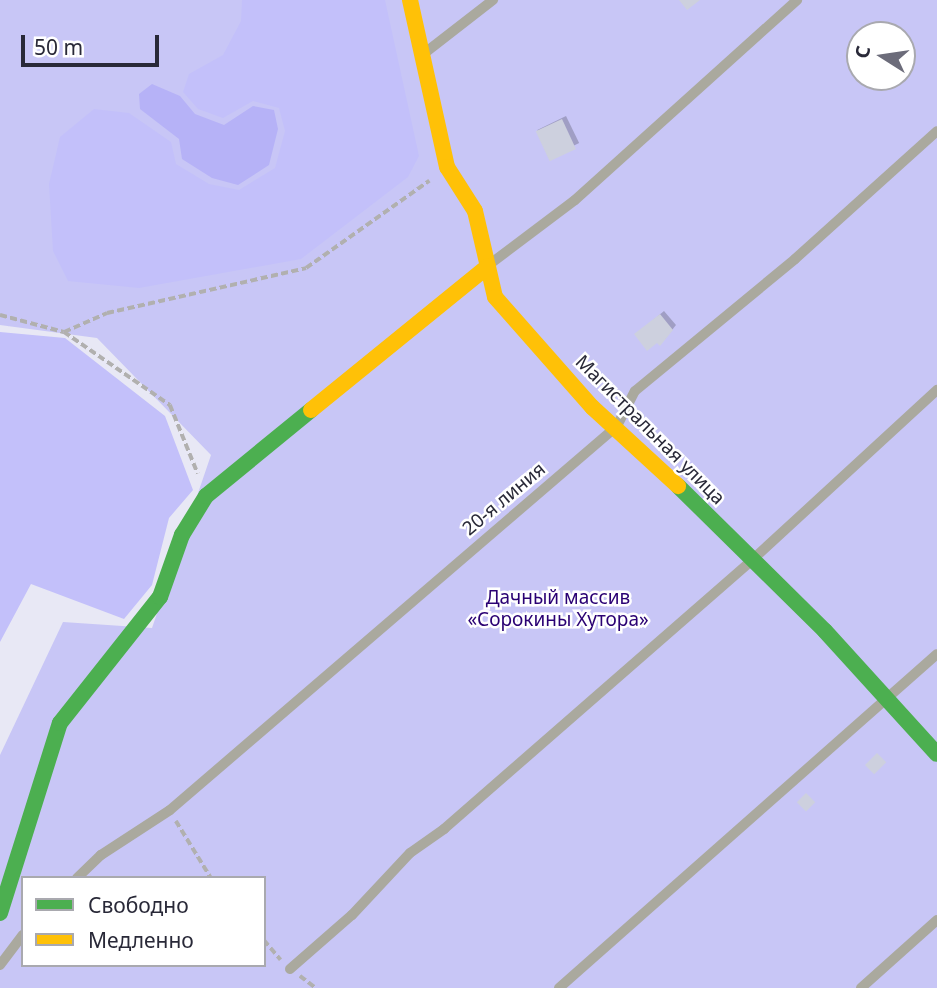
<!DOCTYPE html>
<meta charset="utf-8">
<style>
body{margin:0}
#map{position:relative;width:937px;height:988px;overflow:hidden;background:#e8e8f5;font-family:"Noto Sans",sans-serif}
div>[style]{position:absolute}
.green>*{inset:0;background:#c8c6f6}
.forest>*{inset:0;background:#c3c0fa}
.water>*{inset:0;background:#b6b2f7}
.shadow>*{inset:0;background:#0003;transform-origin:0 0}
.building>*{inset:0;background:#cdd0de;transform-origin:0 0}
.path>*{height:3.5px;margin-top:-1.75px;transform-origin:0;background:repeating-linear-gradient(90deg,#b1b0af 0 7px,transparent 0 10.5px)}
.lane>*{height:10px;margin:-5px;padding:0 5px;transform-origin:5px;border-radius:5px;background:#aaa99e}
.fast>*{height:16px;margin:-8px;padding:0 8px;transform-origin:8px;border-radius:8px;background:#4caf50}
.slow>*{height:16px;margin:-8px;padding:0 8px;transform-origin:8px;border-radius:8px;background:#ffc107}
span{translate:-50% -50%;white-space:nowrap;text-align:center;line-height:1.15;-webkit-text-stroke:5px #fff;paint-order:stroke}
.street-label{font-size:19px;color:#292938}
.park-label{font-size:19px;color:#2a0173}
.legend{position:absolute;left:21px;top:876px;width:245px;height:91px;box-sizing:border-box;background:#fff;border:2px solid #a9a9af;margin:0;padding:9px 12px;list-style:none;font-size:21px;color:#292938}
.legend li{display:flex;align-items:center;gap:14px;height:35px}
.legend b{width:35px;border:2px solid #a9a9af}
.north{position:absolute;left:846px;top:21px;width:70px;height:70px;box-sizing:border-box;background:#fff;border:2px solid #a9a9af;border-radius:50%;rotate:282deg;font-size:19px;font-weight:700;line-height:28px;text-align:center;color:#292938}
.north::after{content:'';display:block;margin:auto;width:24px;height:32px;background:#6c6c7a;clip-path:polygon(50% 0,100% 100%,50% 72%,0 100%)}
.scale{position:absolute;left:21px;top:35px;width:138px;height:32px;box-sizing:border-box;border:4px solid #292938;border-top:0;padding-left:9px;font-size:21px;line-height:24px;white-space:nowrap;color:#292938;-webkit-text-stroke:5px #fff;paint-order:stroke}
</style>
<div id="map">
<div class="green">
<i style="clip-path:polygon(evenodd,0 0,937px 0,937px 988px,0 988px,0 755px,63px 622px,152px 628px,211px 455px,97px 338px,0 325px,0 0,860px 35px,902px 35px,902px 77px,860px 77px,860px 35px,0 0,23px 878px,264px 878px,264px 965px,23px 965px,23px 878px)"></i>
</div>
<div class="forest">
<i style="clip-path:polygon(242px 0,385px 0,419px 156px,408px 177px,301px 259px,139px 288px,68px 281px,53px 251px,49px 184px,60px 137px,94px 109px,129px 113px,171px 142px,176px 164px,209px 184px,239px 190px,275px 168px,285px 131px,279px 108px,253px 101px,223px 118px,198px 109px,183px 92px,189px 74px,223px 55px,241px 21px)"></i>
<i style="clip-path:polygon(0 332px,65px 338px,165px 416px,193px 490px,169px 518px,152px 585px,124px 619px,31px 584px,0 642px)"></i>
</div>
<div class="water">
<i style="clip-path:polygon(152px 84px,180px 96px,195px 114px,224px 125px,253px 106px,274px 110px,278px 129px,269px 165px,238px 185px,212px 178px,182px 159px,179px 139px,140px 109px,139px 94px)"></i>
</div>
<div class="shadow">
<i style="left:566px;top:116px;width:30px;height:32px;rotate:64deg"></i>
<i style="clip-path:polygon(664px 311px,676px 325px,664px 340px,640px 331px)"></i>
</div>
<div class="building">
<i style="clip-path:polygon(679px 0,700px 0,687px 10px)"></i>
<i style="left:562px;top:119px;width:33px;height:29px;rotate:65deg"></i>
<i style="clip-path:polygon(660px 314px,673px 330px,660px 346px,657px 343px,647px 351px,634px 334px)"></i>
<i style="left:877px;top:753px;width:13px;height:17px;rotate:45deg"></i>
<i style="left:806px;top:793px;width:13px;height:13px;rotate:45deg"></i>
</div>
<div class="path">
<i style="left:0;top:315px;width:66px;rotate:14.9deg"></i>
<i style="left:64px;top:332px;width:129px;rotate:34.6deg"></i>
<i style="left:170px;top:405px;width:74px;rotate:67.9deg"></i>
<i style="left:64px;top:332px;width:47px;rotate:-23.8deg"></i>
<i style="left:107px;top:313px;width:204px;rotate:-12.7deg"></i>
<i style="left:306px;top:268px;width:151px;rotate:-35.3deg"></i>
<i style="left:176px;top:821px;width:67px;rotate:58.4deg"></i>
<i style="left:264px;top:940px;width:26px;rotate:50deg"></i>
<i style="left:300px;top:976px;width:20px;rotate:37deg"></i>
</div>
<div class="lane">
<i style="left:426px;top:52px;width:85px;rotate:-37.8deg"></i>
<i style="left:490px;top:264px;width:106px;rotate:-37deg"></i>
<i style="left:575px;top:200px;width:299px;rotate:-42deg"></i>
<i style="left:77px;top:878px;width:33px;rotate:-44deg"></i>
<i style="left:101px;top:855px;width:82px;rotate:-33.1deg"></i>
<i style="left:170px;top:810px;width:589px;rotate:-40.66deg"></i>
<i style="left:617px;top:426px;width:39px;rotate:-63deg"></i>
<i style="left:635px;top:391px;width:207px;rotate:-39.5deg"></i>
<i style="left:795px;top:259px;width:191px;rotate:-42deg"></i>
<i style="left:0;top:965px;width:38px;rotate:-53deg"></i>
<i style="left:290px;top:969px;width:82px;rotate:-41.1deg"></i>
<i style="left:352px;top:915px;width:85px;rotate:-46.9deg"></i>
<i style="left:410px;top:853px;width:42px;rotate:-35.2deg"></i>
<i style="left:444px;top:829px;width:408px;rotate:-41.1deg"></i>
<i style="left:751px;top:561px;width:253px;rotate:-42.6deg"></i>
<i style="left:559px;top:988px;width:504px;rotate:-41.46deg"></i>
<i style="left:861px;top:988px;width:102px;rotate:-41.8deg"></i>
</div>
<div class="fast">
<i style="left:678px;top:486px;width:206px;rotate:44.6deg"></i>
<i style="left:825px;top:631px;width:166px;rotate:47.7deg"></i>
<i style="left:0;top:913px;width:199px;rotate:-72.5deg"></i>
<i style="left:60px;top:723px;width:161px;rotate:-51.6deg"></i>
<i style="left:160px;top:597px;width:66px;rotate:-70.5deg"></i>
<i style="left:182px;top:535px;width:46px;rotate:-58.4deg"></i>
<i style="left:206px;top:496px;width:136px;rotate:-39.3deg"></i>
</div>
<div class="slow">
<i style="left:410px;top:0;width:171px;rotate:77.5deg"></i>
<i style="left:447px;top:167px;width:52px;rotate:57.5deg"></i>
<i style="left:475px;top:211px;width:88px;rotate:76.9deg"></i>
<i style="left:495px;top:297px;width:147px;rotate:48.6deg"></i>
<i style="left:592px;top:407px;width:117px;rotate:42.6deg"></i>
<i style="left:311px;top:410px;width:228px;rotate:-39.1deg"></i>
</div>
<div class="street-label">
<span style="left:650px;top:430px;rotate:45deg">Магистральная улица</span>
<span style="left:504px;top:499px;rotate:-40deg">20-я линия</span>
</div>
<div class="park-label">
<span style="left:558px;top:609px">Дачный массив<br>«Сорокины Хутора»</span>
</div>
<ul class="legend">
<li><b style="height:9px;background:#4caf50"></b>Свободно</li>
<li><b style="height:9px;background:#ffc107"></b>Медленно</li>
</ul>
<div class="north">С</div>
<div class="scale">50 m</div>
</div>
